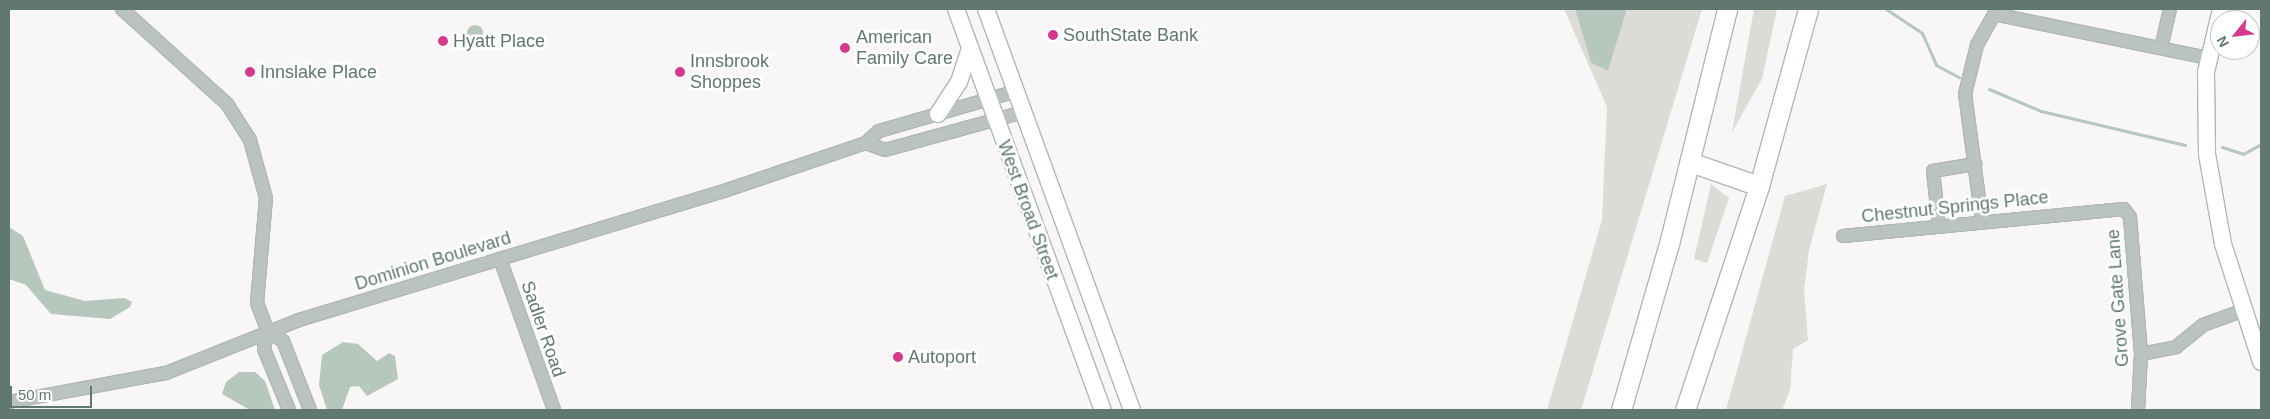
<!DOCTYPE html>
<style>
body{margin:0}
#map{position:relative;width:2270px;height:419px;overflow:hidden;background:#f8f6f6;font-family:Helvetica,sans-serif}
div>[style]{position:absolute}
.green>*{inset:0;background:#dddbd5}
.water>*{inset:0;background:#b6c7be}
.round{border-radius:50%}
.stream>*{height:3px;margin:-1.5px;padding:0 1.5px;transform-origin:1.5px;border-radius:1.5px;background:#b6c7be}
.roads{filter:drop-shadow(1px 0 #afb8b5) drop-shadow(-1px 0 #afb8b5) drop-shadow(0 1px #afb8b5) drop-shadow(0 -1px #afb8b5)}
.minor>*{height:12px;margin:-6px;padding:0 6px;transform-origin:6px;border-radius:6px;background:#bbc3c1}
.major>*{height:16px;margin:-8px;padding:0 8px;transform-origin:8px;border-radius:8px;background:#fff}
.highway>*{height:19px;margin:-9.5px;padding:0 9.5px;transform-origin:9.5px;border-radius:9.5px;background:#fff}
.dots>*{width:14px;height:14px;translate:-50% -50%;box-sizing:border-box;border:2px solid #fff;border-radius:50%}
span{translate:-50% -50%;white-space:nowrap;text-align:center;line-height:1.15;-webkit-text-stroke:5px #fff;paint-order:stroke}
.poi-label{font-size:18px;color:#607871}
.left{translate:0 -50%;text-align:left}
.street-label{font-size:18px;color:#607871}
.frame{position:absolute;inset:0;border:10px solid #607871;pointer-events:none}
.north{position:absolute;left:2210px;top:10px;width:50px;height:50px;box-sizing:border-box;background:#fff;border:1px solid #bfc9c6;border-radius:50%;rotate:241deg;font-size:14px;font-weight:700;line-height:20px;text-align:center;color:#607871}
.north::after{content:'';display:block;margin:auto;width:18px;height:22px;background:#d6388c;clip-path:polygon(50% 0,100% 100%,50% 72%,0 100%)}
.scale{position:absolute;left:10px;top:386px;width:82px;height:22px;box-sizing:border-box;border:2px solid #607871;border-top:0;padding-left:6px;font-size:15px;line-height:18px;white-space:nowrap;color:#607871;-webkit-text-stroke:4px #fff;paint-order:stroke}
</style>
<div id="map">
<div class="green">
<i style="clip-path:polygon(1564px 9px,1575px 9px,1591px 63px,1608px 71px,1627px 9px,1702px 9px,1581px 410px,1547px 410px,1602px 220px,1607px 107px)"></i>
<i style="clip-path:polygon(1754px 9px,1777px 9px,1762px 79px,1732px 132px)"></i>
<i style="clip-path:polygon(1711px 184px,1729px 198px,1707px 263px,1694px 259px)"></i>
<i style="clip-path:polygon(1827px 184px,1809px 250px,1804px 290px,1808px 340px,1793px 349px,1790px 390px,1782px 410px,1726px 410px,1785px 196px)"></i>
</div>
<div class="water">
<i style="clip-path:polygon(1575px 9px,1627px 9px,1608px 71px,1591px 63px)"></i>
<i class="round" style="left:467px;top:25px;width:16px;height:16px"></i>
<i style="clip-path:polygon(9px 227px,23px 236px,45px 290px,85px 301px,124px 298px,132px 302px,130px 307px,110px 319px,51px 314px,26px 285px,9px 279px)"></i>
<i style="clip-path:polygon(343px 342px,358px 344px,377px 361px,389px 353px,395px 356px,398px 379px,367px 396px,359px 386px,350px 387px,342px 410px,327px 410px,319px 385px,322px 355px)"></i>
<i style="clip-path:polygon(239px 372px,255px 372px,265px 381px,275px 410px,250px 410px,222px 394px,226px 382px)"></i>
</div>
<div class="stream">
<i style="left:1886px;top:9px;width:43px;rotate:33.7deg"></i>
<i style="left:1922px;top:33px;width:35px;rotate:66deg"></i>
<i style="left:1936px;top:65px;width:26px;rotate:28deg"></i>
<i style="left:1989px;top:89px;width:56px;rotate:22.9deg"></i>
<i style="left:2041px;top:111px;width:148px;rotate:13.3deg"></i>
<i style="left:2222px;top:147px;width:22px;rotate:18deg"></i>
<i style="left:2243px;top:154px;width:21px;rotate:-29deg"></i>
</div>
<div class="roads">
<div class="minor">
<i style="left:122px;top:9px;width:142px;rotate:42.1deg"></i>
<i style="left:227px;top:104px;width:43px;rotate:57.4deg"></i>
<i style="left:250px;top:140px;width:60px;rotate:74.6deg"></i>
<i style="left:266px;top:198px;width:105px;rotate:94.9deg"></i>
<i style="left:257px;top:303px;width:30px;rotate:69deg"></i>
<i style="left:268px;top:331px;width:18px;rotate:34deg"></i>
<i style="left:283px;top:341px;width:74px;rotate:68.6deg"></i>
<i style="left:1994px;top:14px;width:219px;rotate:11.6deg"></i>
<i style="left:2161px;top:48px;width:40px;rotate:-77deg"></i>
<i style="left:866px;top:143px;width:20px;rotate:20deg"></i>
<i style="left:885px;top:150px;width:140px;rotate:-15.3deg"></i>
<i style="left:1982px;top:221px;width:128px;rotate:-97.6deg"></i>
<i style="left:1965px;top:94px;width:50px;rotate:-76.2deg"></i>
<i style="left:1977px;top:45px;width:41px;rotate:-60.9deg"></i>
<i style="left:1939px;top:226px;width:55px;rotate:-96.2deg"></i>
<i style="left:1933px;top:171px;width:43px;rotate:-9.5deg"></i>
<i style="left:1843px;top:236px;width:282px;rotate:-5.5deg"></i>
<i style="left:2124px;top:209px;width:10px;rotate:53deg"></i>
<i style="left:2130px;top:217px;width:137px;rotate:85.4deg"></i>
<i style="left:2141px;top:354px;width:56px;rotate:93.1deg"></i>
<i style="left:500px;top:259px;width:160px;rotate:70.3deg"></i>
<i style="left:268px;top:331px;width:18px;rotate:103deg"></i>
<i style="left:264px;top:349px;width:66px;rotate:67.7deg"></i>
<i style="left:2141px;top:354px;width:36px;rotate:-11deg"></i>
<i style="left:2176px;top:347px;width:35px;rotate:-39deg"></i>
<i style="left:2203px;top:325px;width:44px;rotate:-20.1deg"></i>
<i style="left:9px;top:402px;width:160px;rotate:-10.5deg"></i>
<i style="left:166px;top:373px;width:143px;rotate:-21.7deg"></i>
<i style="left:299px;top:320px;width:444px;rotate:-16.9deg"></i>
<i style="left:724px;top:191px;width:150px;rotate:-18.7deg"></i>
<i style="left:866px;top:143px;width:18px;rotate:-43deg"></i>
<i style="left:879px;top:131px;width:140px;rotate:-16.2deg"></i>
</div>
<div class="major">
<i style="left:956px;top:9px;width:427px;rotate:69.9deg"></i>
<i style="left:986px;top:9px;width:427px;rotate:70deg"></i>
<i style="left:2221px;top:9px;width:65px;rotate:103.4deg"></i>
<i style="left:2206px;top:72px;width:82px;rotate:89.3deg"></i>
<i style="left:2207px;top:154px;width:91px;rotate:79.9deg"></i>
<i style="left:2223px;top:244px;width:124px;rotate:72.1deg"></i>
<i style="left:938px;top:114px;width:38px;rotate:-57deg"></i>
<i style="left:959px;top:82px;width:36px;rotate:-72deg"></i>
</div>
<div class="highway">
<i style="left:1690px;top:162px;width:73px;rotate:19.2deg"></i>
<i style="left:1621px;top:410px;width:173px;rotate:-73.9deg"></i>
<i style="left:1669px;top:244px;width:242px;rotate:-76.1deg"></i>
<i style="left:1685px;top:410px;width:236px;rotate:-71.7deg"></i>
<i style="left:1759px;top:186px;width:184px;rotate:-74.5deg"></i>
</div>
</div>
<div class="dots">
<i style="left:1053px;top:35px;background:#d6388c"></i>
<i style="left:443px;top:41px;background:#d6388c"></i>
<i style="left:845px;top:48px;background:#d6388c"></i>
<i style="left:250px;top:72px;background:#d6388c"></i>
<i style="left:680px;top:72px;background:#d6388c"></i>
<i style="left:898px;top:357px;background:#d6388c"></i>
</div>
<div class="poi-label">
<span class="left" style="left:1063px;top:35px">SouthState Bank</span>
<span class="left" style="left:856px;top:48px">American<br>Family Care</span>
<span class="left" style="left:453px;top:41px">Hyatt Place</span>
<span class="left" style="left:690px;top:72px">Innsbrook<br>Shoppes</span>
<span class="left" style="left:260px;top:72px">Innslake Place</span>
<span class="left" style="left:908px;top:357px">Autoport</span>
</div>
<div class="street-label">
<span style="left:1955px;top:207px;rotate:-6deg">Chestnut Springs Place</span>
<span style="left:1028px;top:210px;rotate:70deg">West Broad Street</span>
<span style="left:433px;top:261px;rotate:-17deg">Dominion Boulevard</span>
<span style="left:2118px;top:298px;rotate:-94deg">Grove Gate Lane</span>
<span style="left:543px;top:329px;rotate:71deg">Sadler Road</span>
</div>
<div class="frame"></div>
<div class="north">N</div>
<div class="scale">50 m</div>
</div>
